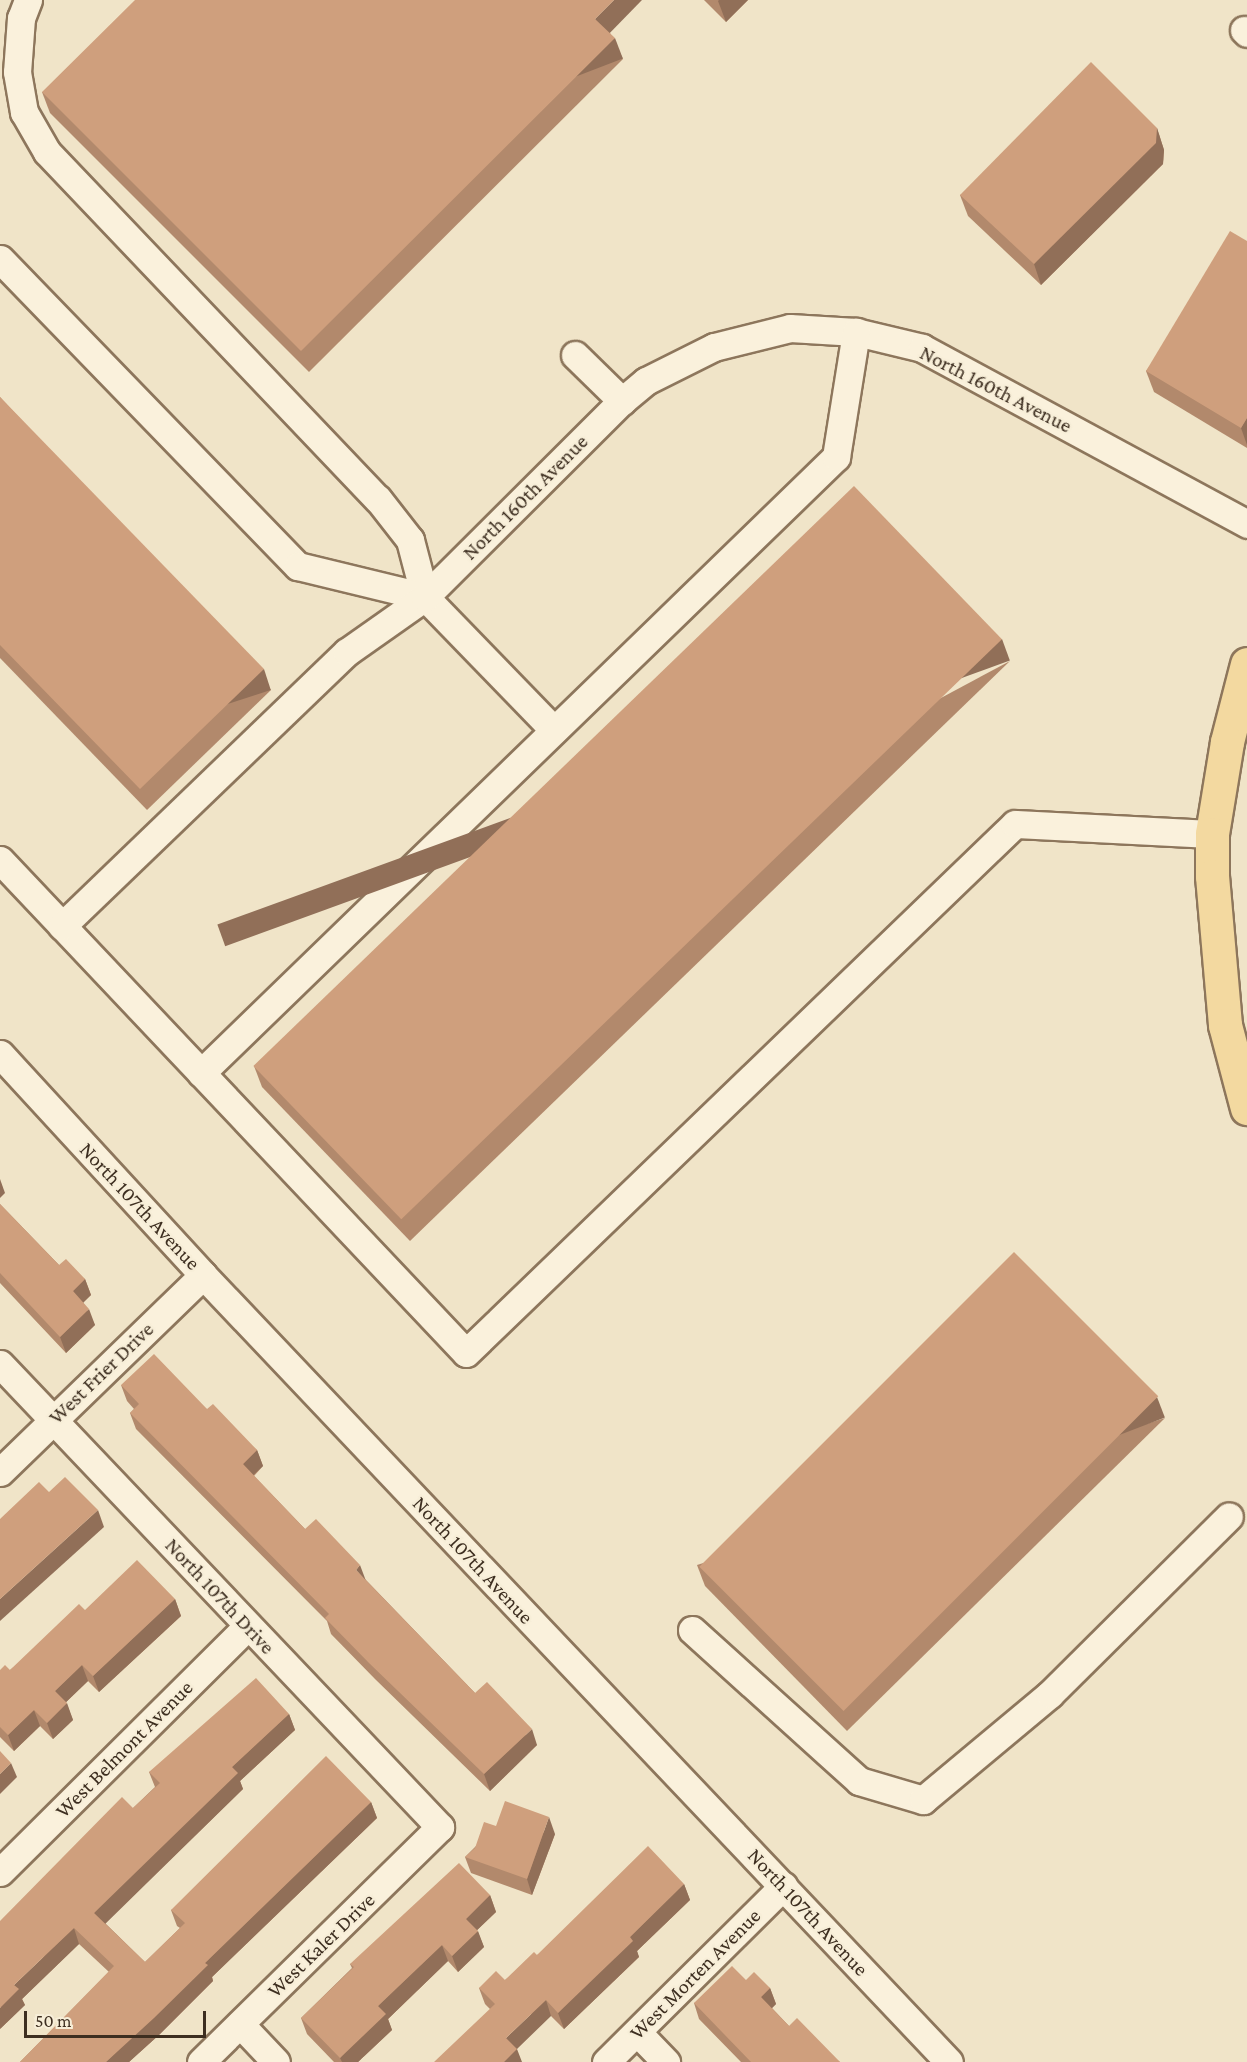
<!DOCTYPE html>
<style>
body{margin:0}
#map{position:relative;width:1247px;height:2062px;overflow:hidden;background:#f0e4c8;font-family:"Crimson Pro",serif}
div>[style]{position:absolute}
.roads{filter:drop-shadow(2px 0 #8d765c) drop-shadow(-2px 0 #8d765c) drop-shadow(0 2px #8d765c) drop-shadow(0 -2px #8d765c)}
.minor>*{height:27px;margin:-13.5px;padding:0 13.5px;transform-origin:13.5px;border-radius:13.5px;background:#faf1dc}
.major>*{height:33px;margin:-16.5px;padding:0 16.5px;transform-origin:16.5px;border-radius:16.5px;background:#f3d9a0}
.wall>*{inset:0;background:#b2896c}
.shaded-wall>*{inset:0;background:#916f58;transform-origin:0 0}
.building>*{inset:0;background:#cf9f7d;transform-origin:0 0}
span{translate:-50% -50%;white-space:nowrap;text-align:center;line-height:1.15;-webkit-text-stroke:4.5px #f7eed8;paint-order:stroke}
.street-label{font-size:21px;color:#3d2e20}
.scale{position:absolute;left:24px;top:2011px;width:182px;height:27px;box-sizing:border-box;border:3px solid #3d2e20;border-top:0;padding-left:8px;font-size:18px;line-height:21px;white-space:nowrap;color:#3d2e20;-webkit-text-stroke:4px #f7eed8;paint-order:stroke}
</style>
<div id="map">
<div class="roads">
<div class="minor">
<i style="left:28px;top:0;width:19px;rotate:111deg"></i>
<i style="left:21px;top:18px;width:54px;rotate:94.2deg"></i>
<i style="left:17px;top:72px;width:41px;rotate:80.1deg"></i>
<i style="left:24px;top:112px;width:46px;rotate:60.1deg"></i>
<i style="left:47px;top:152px;width:480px;rotate:46.4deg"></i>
<i style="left:378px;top:499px;width:52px;rotate:52deg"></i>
<i style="left:410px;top:540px;width:59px;rotate:75.3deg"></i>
<i style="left:425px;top:597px;width:185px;rotate:45.9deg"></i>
<i style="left:1244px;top:30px;width:4px;rotate:45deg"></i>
<i style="left:0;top:259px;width:428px;rotate:45.9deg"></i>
<i style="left:298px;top:566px;width:131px;rotate:13.7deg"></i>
<i style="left:575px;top:355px;width:66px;rotate:44.4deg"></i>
<i style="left:0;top:860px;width:678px;rotate:46.61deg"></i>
<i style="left:466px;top:1353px;width:762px;rotate:-43.94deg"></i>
<i style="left:1015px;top:824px;width:197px;rotate:2.9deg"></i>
<i style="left:62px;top:926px;width:395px;rotate:-43.9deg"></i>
<i style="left:347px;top:652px;width:95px;rotate:-35.2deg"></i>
<i style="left:425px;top:597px;width:278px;rotate:-44.9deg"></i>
<i style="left:622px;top:401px;width:31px;rotate:-40deg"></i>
<i style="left:646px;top:381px;width:76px;rotate:-26.6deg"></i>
<i style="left:714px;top:347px;width:78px;rotate:-14deg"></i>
<i style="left:790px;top:328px;width:66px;rotate:3.5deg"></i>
<i style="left:856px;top:332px;width:68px;rotate:13.6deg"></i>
<i style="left:922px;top:348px;width:370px;rotate:28.4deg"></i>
<i style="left:0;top:1054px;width:300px;rotate:47.4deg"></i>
<i style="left:203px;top:1275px;width:1084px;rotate:46.53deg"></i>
<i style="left:201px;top:1073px;width:885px;rotate:-44.13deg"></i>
<i style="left:836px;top:457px;width:127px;rotate:-80.9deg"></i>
<i style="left:0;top:1364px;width:639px;rotate:46.46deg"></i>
<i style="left:440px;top:1827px;width:335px;rotate:135.5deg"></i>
<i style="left:0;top:1472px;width:283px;rotate:-44.1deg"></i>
<i style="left:692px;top:1630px;width:225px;rotate:42.1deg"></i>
<i style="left:859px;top:1781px;width:67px;rotate:16.5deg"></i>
<i style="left:923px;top:1800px;width:165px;rotate:-39.8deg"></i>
<i style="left:1050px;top:1694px;width:252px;rotate:-44.8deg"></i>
<i style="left:0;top:1872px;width:349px;rotate:-44.8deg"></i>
<i style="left:240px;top:2024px;width:52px;rotate:46.5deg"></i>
<i style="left:637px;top:2032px;width:42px;rotate:46deg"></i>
<i style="left:606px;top:2062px;width:250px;rotate:-44.8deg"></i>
</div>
<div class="major">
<i style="left:1247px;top:664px;width:81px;rotate:104.4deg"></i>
<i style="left:1227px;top:742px;width:93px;rotate:99.3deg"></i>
<i style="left:1212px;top:834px;width:42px;rotate:90deg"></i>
<i style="left:1212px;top:876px;width:150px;rotate:85deg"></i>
<i style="left:1225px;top:1025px;width:86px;rotate:75.2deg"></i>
</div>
</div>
<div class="wall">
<i style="clip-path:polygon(704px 0,748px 0,726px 22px)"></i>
<i style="clip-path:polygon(610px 33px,623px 59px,309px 372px,50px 113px,42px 92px)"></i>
<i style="clip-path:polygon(1157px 128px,1164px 150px,1163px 164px,1041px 285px,968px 216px,960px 195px)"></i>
<i style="clip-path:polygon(1247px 241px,1247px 448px,1154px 392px,1146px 371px)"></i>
<i style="clip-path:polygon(0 397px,271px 690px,147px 810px,0 658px)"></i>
<i style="clip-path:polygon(1010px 661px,410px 1241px,262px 1087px,254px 1066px)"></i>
<i style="clip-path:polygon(0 1204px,59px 1265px,85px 1279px,91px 1295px,83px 1302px,95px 1325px,66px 1353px,0 1283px)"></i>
<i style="clip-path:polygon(121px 1385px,207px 1409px,257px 1450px,263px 1466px,254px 1476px,305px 1529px,366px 1580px,475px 1693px,537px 1745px,490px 1791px,375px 1679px,331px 1634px,327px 1621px,136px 1429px,130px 1413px,134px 1409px,127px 1401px)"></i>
<i style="clip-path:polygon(1165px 1418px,847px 1731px,705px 1586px,697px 1565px)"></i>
<i style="clip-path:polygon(175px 1599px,181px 1616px,99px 1692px,88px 1681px,66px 1702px,73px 1720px,53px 1739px,40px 1726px,14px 1751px,0 1737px,0 1670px,10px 1670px,85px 1610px)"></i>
<i style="clip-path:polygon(289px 1714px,295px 1730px,240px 1781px,243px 1789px,105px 1923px,145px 1962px,180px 1928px,177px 1926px,171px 1910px,371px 1802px,377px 1818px,212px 1977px,213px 1981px,160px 2034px,129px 2062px,20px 2062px,109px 1972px,79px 1944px,22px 1999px,25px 2005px,0 2029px,133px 1808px,155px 1787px,149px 1772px)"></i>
<i style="clip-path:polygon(496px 1826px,555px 1834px,532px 1895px,471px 1873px,465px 1857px)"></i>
<i style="clip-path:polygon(684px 1884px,690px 1900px,637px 1951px,639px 1957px,564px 2029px,551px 2016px,490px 2009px,485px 2004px,479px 1988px,505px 1980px,537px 1955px)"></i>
<i style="clip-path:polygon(490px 1895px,496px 1912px,477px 1930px,484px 1947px,458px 1972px,448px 1961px,388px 2019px,392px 2030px,358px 2062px,334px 2062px,307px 2034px,301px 2018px,352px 1968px,350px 1964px)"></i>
<i style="clip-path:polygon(746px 1980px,770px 1988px,776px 2004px,772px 2008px,789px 2026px,840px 2062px,741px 2062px,699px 2019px,694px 2003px)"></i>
</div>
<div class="shaded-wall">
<i style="clip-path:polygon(614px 0,642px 0,603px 40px,595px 19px)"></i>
<i style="clip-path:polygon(719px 0,748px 0,726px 22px,718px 1px)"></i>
<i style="left:615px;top:38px;width:22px;height:443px;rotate:69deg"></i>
<i style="clip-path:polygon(1157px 128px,1164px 150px,1163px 164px,1041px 285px,1034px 264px)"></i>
<i style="clip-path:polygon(1247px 418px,1247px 445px,1241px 428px)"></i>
<i style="left:1002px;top:639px;width:23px;height:835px;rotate:70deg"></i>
<i style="left:264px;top:669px;width:22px;height:173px;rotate:72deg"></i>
<i style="clip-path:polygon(0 1179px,5px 1193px,0 1198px)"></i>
<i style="clip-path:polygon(85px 1279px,91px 1295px,79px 1307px,73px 1291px)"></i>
<i style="clip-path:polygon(89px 1309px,95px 1325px,66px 1353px,60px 1337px)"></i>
<i style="left:1157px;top:1397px;width:22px;height:445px;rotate:69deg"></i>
<i style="clip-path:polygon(257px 1450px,263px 1466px,248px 1480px,243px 1464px)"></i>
<i style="clip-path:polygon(98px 1510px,104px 1527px,0 1621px,0 1599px)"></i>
<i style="clip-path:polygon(360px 1565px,366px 1581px,356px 1570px)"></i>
<i style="clip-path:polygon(175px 1599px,181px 1616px,99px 1692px,93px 1676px)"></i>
<i style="clip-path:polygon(82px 1665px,88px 1681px,61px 1707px,55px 1691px)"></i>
<i style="clip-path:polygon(67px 1703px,73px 1720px,53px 1739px,47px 1723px)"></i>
<i style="clip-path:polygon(34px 1710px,40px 1726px,14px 1751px,8px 1735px)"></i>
<i style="clip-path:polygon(289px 1714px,295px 1730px,240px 1781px,243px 1789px,100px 1929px,94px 1913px,232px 1767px)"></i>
<i style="clip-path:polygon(532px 1729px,537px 1745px,490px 1791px,484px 1774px)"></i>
<i style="clip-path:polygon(11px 1763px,17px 1777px,0 1794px,0 1774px)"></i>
<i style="clip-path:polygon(371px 1802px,377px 1818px,212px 1977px,213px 1981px,160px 2034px,129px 2062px,106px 2062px,205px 1963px)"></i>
<i style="clip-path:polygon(549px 1817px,555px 1834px,532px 1895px,527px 1879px)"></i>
<i style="clip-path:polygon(684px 1884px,690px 1900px,637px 1951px,639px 1957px,564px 2029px,558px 2013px,630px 1937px)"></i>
<i style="clip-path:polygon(490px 1895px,496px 1912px,472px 1935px,466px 1919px)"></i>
<i style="clip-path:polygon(74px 1928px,79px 1944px,22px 1999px,25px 2005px,0 2029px,0 2008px,14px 1985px)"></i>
<i style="clip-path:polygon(478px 1931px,484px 1947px,458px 1972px,452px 1956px)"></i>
<i style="clip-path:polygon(442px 1945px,448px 1961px,388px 2019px,392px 2030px,358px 2062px,342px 2062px,340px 2058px,378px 2006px)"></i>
<i style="clip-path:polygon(770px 1988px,776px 2004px,767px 2013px,761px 1997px)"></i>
<i style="clip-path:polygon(546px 2000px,551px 2016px,517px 2049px,522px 2062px,504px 2062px,506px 2038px)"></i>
</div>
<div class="building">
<i style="clip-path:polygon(135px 0,614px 0,595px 19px,615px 38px,301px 351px,42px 92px)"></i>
<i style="clip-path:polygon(1091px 62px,1157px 128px,1156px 143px,1034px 264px,960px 195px)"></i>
<i style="clip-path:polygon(1230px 231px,1247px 241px,1247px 418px,1241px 428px,1146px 371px)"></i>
<i style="clip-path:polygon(0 397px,264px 669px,140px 789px,0 645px)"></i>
<i style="left:854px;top:486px;width:213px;height:835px;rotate:46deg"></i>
<i style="clip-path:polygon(0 1204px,59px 1265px,66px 1259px,85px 1279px,73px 1291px,89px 1309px,60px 1337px,0 1273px)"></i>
<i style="left:1014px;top:1252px;width:204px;height:445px;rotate:45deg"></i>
<i style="clip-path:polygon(154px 1354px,207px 1409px,213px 1404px,257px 1450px,243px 1464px,305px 1529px,316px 1519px,360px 1565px,356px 1570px,475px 1693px,487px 1682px,532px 1729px,484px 1774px,369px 1663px,325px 1618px,329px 1614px,130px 1413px,139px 1404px,121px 1385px)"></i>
<i style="clip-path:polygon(65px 1477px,98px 1510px,0 1599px,0 1519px,39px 1482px,49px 1492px)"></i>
<i style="clip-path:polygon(137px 1560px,175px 1599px,93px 1676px,82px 1665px,55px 1691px,67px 1703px,47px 1723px,34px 1710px,8px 1735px,0 1727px,0 1670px,5px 1665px,10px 1670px,79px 1604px,85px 1610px)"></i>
<i style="clip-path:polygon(256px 1678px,289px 1714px,232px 1767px,238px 1773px,94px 1913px,145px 1962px,185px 1923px,171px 1910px,326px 1756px,371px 1802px,205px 1963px,208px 1965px,154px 2018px,106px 2062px,20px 2062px,114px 1966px,74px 1928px,14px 1985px,19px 1989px,0 2008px,0 1921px,122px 1797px,133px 1808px,160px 1783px,149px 1772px)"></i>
<i style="clip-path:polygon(0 1751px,11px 1763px,0 1774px)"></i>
<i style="clip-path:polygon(505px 1801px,549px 1817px,527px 1879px,465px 1857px,475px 1848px,484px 1822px,496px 1826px)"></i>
<i style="clip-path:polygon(648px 1846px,684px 1884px,630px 1937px,633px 1941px,558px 2013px,546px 2000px,506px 2038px,517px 2049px,504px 2062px,434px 2062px,495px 2004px,479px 1988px,496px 1971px,505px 1980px,534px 1952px,537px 1955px)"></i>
<i style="clip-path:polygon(459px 1863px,490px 1895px,466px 1919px,478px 1931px,452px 1956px,442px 1945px,378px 2006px,386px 2014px,340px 2058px,301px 2018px,354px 1967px,350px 1964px)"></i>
<i style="clip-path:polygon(732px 1966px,746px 1980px,754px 1972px,770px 1988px,761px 1997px,789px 2026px,797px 2018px,840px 2062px,751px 2062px,694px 2003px)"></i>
</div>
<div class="street-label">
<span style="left:996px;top:389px;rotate:27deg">North 160th Avenue</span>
<span style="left:525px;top:497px;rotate:-45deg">North 160th Avenue</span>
<span style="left:140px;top:1206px;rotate:47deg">North 107th Avenue</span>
<span style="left:101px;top:1373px;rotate:-44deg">West Frier Drive</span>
<span style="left:473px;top:1560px;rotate:47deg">North 107th Avenue</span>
<span style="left:220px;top:1596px;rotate:47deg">North 107th Drive</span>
<span style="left:124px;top:1749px;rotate:-45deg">West Belmont Avenue</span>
<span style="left:808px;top:1912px;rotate:47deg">North 107th Avenue</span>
<span style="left:321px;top:1945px;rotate:-44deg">West Kaler Drive</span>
<span style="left:695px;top:1974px;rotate:-45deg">West Morten Avenue</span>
</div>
<div class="scale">50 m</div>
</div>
